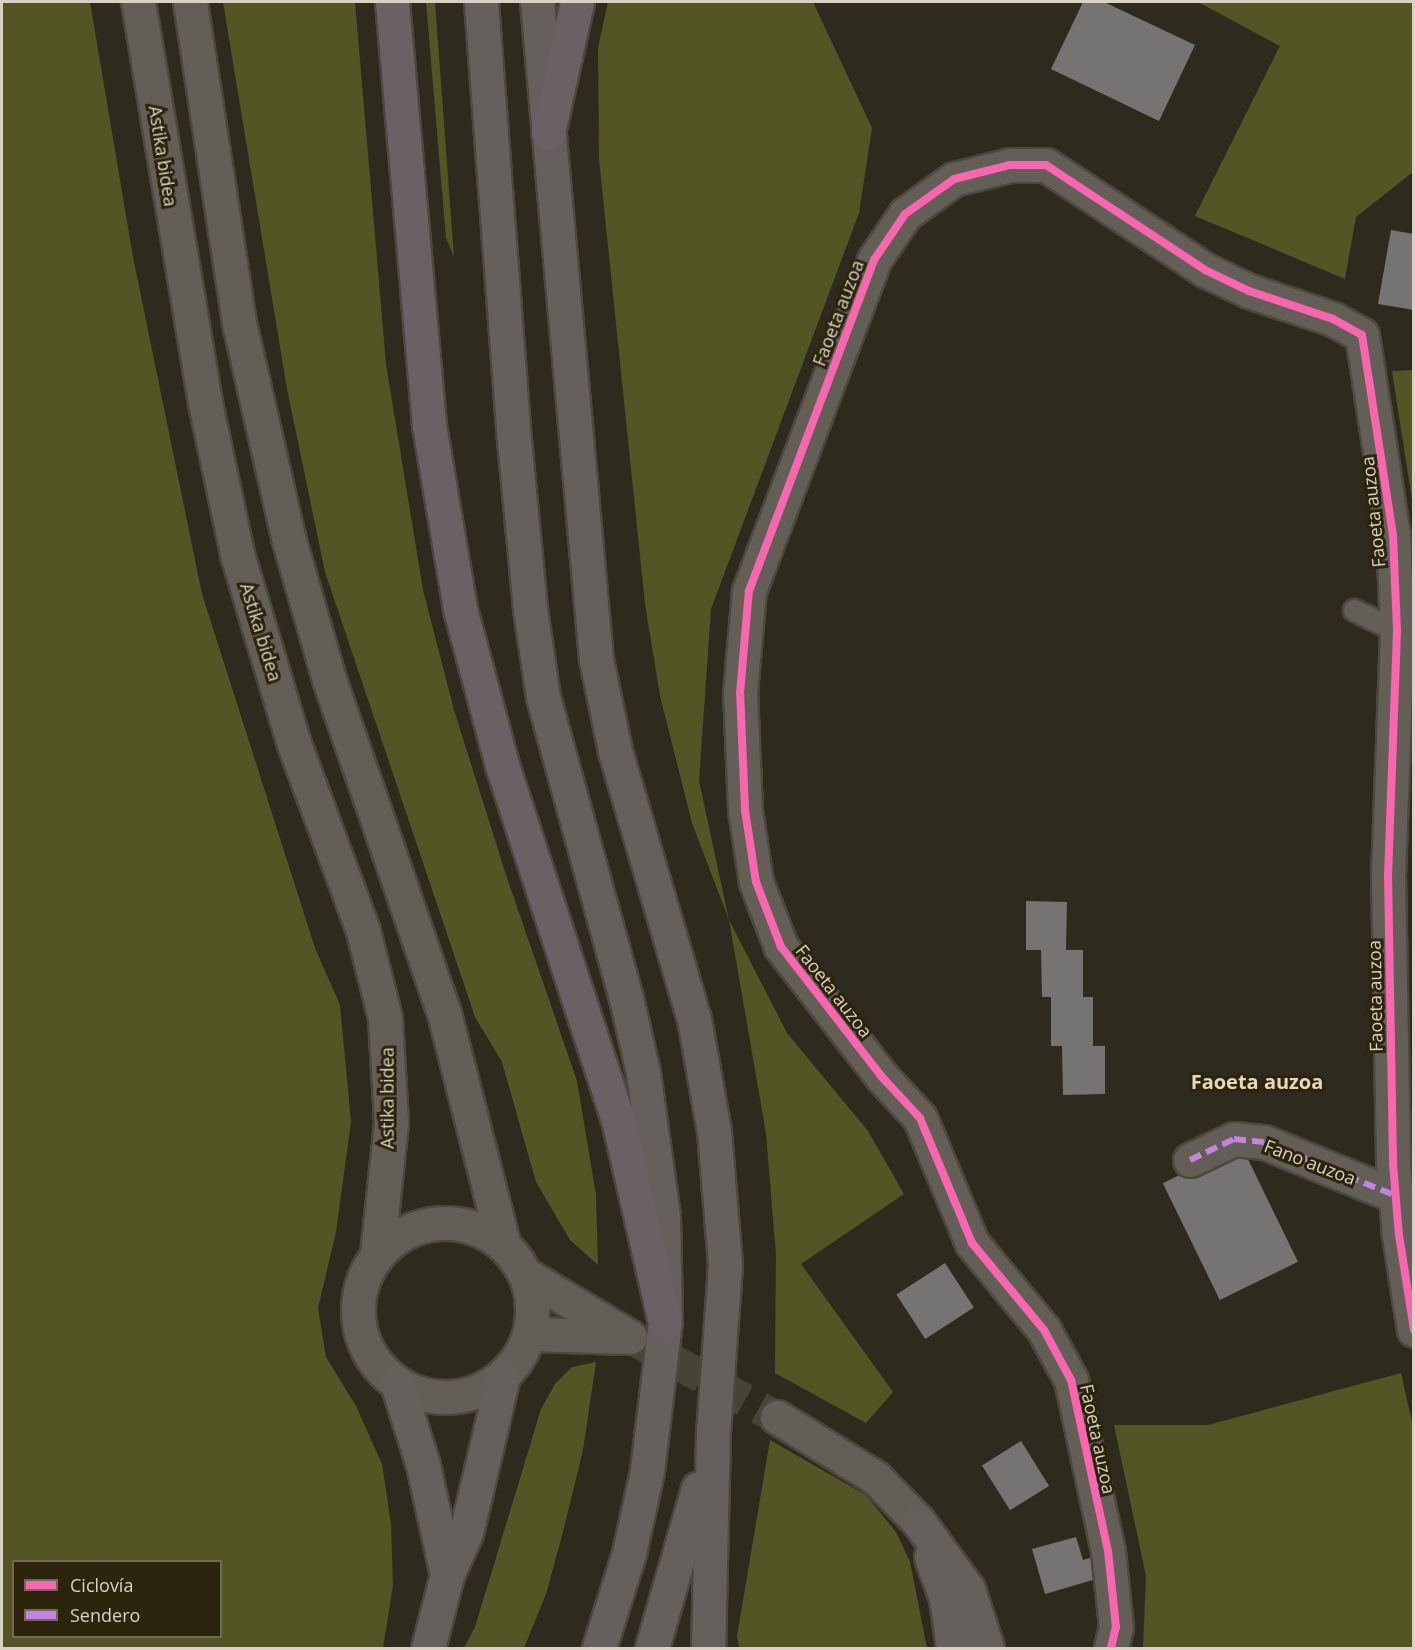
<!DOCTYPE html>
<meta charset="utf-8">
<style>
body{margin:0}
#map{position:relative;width:1415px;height:1650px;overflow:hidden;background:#2f2a1e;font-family:"Open Sans",sans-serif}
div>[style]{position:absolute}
.green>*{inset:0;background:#535624}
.building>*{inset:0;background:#767473;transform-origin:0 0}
.street-tunnel>*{height:33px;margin-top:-16.5px;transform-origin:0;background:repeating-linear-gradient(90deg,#484337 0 33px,transparent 0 49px)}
.roads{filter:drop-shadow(2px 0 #4d483e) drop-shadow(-2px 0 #4d483e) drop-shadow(0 2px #4d483e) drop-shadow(0 -2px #4d483e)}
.lane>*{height:21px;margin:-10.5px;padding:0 10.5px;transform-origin:10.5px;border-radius:10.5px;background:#635f56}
.street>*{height:33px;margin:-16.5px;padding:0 16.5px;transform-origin:16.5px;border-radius:16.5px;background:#635f56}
.street>.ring{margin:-16.5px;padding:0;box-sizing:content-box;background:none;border:33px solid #635f56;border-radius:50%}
.primary>*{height:33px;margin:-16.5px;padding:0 16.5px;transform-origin:16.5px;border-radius:16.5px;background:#66605d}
.highway>*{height:33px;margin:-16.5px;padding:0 16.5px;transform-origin:16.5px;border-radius:16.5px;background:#6a6164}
.quiet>*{height:6px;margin-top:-3px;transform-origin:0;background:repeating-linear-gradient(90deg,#c483df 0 12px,transparent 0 18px)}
.cycleway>*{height:8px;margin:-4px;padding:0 4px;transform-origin:4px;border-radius:4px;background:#f766af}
span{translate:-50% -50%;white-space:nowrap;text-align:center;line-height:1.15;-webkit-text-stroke:6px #2c240d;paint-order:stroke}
.street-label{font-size:18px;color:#d8d2c5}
.neighbourhood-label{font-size:20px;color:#e4d9bd;font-weight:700}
.frame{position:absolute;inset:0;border:3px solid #d8d2c5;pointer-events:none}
.legend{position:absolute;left:12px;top:1560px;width:210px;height:78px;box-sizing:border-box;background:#2c240d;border:2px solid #716a57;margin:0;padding:8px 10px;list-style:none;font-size:18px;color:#d8d2c5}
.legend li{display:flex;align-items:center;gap:12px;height:30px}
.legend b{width:30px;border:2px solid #716a57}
</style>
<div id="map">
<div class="green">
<i style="clip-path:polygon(evenodd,2px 2px,90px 2px,133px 257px,202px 594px,315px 948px,340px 1005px,351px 1122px,336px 1232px,318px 1308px,326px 1357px,356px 1406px,382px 1464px,391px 1524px,393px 1585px,383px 1648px,2px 1648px,2px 2px,14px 1562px,220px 1562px,220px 1636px,14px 1636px,14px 1562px)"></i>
<i style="clip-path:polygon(223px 2px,355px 2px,386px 364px,423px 590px,454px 710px,506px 875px,577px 1081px,596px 1195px,598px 1265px,570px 1240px,536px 1182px,502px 1062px,475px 1017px,325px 572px,287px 389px)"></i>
<i style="clip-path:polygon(426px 2px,435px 2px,454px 257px,446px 238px)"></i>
<i style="clip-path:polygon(608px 2px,813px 2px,872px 128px,859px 213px,711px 609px,699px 781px,729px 920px,787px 1033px,868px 1131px,904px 1194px,801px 1264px,893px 1392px,866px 1423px,775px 1373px,776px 1255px,766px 1133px,729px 920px,692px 823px,660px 696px,645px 604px,599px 159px,598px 48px)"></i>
<i style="clip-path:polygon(1198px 2px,1413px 2px,1413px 172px,1356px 217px,1345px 279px,1195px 216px,1280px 46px)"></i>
<i style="clip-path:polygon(1413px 370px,1414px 370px,1413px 506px,1392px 371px)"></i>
<i style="clip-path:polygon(596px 1362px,583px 1450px,563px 1532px,546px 1594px,524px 1648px,464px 1648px,475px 1627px,541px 1409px,555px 1384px,572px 1367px)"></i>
<i style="clip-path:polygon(1401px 1373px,1413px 1427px,1413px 1648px,1143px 1648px,1146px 1576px,1114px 1425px,1208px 1425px)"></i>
<i style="clip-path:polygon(770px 1440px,866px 1495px,896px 1532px,910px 1562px,927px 1648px,739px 1648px,737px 1636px)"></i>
</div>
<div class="building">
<i style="clip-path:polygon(1083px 2px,1104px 2px,1195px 45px,1159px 121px,1051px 69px)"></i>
<i style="clip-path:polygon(1391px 230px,1414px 234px,1414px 310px,1378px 304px)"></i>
<i style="clip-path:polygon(1026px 901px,1067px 902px,1066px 950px,1083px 950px,1083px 997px,1093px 997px,1093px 1046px,1105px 1046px,1105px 1094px,1063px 1095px,1062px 1046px,1051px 1046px,1051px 997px,1042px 997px,1041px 950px,1026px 950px)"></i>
<i style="left:1241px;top:1145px;width:130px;height:87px;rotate:64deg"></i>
<i style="left:945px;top:1263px;width:53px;height:58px;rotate:57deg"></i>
<i style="left:1021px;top:1441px;width:53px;height:46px;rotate:58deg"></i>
<i style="clip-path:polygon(1076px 1537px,1083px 1560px,1097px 1556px,1103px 1577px,1045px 1594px,1032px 1549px)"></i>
</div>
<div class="street-tunnel">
<i style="left:630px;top:1337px;width:167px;rotate:28.6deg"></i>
</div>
<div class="roads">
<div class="lane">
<i style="left:1354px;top:610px;width:48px;rotate:26deg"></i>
</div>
<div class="street">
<i style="left:138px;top:2px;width:407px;rotate:80.5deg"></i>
<i style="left:205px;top:403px;width:154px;rotate:78deg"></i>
<i style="left:237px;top:554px;width:198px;rotate:73.3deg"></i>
<i style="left:294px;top:744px;width:199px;rotate:69.7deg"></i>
<i style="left:363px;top:931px;width:90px;rotate:75.8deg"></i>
<i style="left:385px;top:1018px;width:105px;rotate:86.7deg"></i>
<i style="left:391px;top:1123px;width:132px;rotate:96.1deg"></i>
<i style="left:190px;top:2px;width:329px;rotate:81.3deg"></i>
<i style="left:240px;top:327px;width:215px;rotate:77.1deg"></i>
<i style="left:288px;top:537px;width:148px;rotate:73.9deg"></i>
<i style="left:329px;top:679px;width:353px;rotate:71deg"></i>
<i style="left:444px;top:1013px;width:237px;rotate:75.6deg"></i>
<i style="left:1190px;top:1160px;width:49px;rotate:-25.5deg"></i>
<i style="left:1234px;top:1139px;width:30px;rotate:6deg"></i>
<i style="left:1264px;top:1142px;width:143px;rotate:22.2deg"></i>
<i class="ring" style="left:358px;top:1223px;width:141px;height:141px"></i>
<i style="left:526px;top:1275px;width:121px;rotate:30.8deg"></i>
<i style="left:530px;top:1334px;width:97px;rotate:1.8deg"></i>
<i style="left:777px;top:1417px;width:116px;rotate:31.6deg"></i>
<i style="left:876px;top:1478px;width:60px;rotate:45.7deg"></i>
<i style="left:1111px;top:1648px;width:22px;rotate:-77deg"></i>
<i style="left:1116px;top:1627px;width:76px;rotate:-96deg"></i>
<i style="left:1108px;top:1551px;width:175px;rotate:-102.2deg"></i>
<i style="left:1071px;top:1380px;width:57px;rotate:-118.4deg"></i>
<i style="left:1044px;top:1330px;width:113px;rotate:-129.6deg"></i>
<i style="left:972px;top:1243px;width:135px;rotate:-112.6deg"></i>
<i style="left:920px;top:1118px;width:56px;rotate:-132.8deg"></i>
<i style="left:882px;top:1077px;width:165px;rotate:-127.8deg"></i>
<i style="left:781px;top:947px;width:70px;rotate:-111deg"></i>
<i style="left:756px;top:882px;width:73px;rotate:-98.7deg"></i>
<i style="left:745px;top:810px;width:117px;rotate:-92.4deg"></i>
<i style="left:740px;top:693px;width:102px;rotate:-85deg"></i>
<i style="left:749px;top:591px;width:354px;rotate:-69.3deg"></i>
<i style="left:874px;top:260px;width:55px;rotate:-56deg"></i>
<i style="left:905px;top:214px;width:60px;rotate:-35.5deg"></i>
<i style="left:954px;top:179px;width:58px;rotate:-14deg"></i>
<i style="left:1010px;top:165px;width:36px"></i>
<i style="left:1046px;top:165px;width:191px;rotate:33.4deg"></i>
<i style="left:1205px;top:270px;width:49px;rotate:25.5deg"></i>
<i style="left:1249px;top:291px;width:89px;rotate:18.4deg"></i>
<i style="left:1333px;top:319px;width:33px;rotate:29deg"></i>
<i style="left:1362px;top:335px;width:202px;rotate:81.2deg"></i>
<i style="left:1393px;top:535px;width:96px;rotate:87.6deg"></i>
<i style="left:1397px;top:631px;width:243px;rotate:92.1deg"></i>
<i style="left:1388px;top:874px;width:290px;rotate:89deg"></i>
<i style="left:1393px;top:1164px;width:71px;rotate:85.2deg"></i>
<i style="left:1399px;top:1235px;width:96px;rotate:81deg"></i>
</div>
<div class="primary">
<i style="left:481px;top:2px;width:428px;rotate:85.7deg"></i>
<i style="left:513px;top:429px;width:181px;rotate:84.6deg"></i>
<i style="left:530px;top:609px;width:89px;rotate:81.6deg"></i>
<i style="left:543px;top:697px;width:312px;rotate:74.6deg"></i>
<i style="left:626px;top:998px;width:76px;rotate:77.1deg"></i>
<i style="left:643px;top:1072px;width:146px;rotate:82.1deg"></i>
<i style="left:663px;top:1217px;width:105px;rotate:88.9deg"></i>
<i style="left:665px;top:1322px;width:150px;rotate:96.9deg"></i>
<i style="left:647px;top:1471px;width:84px;rotate:102.4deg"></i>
<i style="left:629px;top:1553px;width:100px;rotate:107.5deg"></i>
<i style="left:537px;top:2px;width:660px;rotate:84.87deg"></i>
<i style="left:596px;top:659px;width:94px;rotate:78.3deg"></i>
<i style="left:615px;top:751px;width:279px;rotate:73.6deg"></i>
<i style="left:694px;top:1019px;width:114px;rotate:79.9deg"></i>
<i style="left:714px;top:1131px;width:135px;rotate:85.3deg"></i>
<i style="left:725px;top:1266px;width:166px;rotate:94.1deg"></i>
<i style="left:713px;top:1432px;width:216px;rotate:91.3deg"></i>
<i style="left:397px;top:1383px;width:86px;rotate:72.4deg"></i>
<i style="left:423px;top:1465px;width:113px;rotate:77.7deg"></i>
<i style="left:918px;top:1521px;width:84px;rotate:53.7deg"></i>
<i style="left:968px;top:1589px;width:62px;rotate:72.1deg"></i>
<i style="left:931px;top:1557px;width:44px;rotate:69.9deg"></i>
<i style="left:946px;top:1598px;width:50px;rotate:82deg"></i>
<i style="left:428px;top:1648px;width:75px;rotate:-75.4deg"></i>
<i style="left:447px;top:1575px;width:46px;rotate:-65.7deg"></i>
<i style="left:466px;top:1533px;width:161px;rotate:-76.7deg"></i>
<i style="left:652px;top:1648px;width:166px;rotate:-73.9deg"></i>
</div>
<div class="highway">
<i style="left:392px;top:2px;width:425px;rotate:85deg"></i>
<i style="left:429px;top:425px;width:187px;rotate:80.4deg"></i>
<i style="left:460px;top:609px;width:162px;rotate:74.9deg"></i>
<i style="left:502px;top:765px;width:373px;rotate:71.9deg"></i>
<i style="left:618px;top:1119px;width:208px;rotate:77deg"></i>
<i style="left:548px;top:133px;width:134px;rotate:-77.5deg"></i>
</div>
</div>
<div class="quiet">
<i style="left:1190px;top:1160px;width:49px;rotate:-25.5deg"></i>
<i style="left:1234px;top:1139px;width:30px;rotate:6deg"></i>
<i style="left:1264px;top:1142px;width:143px;rotate:22.2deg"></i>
</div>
<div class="cycleway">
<i style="left:1111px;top:1648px;width:22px;rotate:-77deg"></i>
<i style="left:1116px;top:1627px;width:76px;rotate:-96deg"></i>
<i style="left:1108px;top:1551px;width:175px;rotate:-102.2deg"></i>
<i style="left:1071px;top:1380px;width:57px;rotate:-118.4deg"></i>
<i style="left:1044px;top:1330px;width:113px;rotate:-129.6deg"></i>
<i style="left:972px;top:1243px;width:135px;rotate:-112.6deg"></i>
<i style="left:920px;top:1118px;width:56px;rotate:-132.8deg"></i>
<i style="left:882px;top:1077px;width:165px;rotate:-127.8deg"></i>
<i style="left:781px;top:947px;width:70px;rotate:-111deg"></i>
<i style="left:756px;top:882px;width:73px;rotate:-98.7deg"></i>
<i style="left:745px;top:810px;width:117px;rotate:-92.4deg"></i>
<i style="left:740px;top:693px;width:102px;rotate:-85deg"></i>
<i style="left:749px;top:591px;width:354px;rotate:-69.3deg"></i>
<i style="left:874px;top:260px;width:55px;rotate:-56deg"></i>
<i style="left:905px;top:214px;width:60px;rotate:-35.5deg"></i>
<i style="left:954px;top:179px;width:58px;rotate:-14deg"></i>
<i style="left:1010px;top:165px;width:36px"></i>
<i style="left:1046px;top:165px;width:191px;rotate:33.4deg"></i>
<i style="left:1205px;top:270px;width:49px;rotate:25.5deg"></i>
<i style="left:1249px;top:291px;width:89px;rotate:18.4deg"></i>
<i style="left:1333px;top:319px;width:33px;rotate:29deg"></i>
<i style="left:1362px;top:335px;width:202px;rotate:81.2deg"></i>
<i style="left:1393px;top:535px;width:96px;rotate:87.6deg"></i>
<i style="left:1397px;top:631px;width:243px;rotate:92.1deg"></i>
<i style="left:1388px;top:874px;width:290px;rotate:89deg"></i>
<i style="left:1393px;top:1164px;width:71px;rotate:85.2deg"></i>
<i style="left:1399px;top:1235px;width:96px;rotate:81deg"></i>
</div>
<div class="street-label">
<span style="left:163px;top:156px;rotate:81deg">Astika bidea</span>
<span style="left:838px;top:313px;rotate:-69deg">Faoeta auzoa</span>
<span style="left:1373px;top:512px;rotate:-96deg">Faoeta auzoa</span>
<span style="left:261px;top:632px;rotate:73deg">Astika bidea</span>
<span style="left:834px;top:991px;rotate:52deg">Faoeta auzoa</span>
<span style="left:1375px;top:996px;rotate:-91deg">Faoeta auzoa</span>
<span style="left:387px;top:1098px;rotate:-90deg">Astika bidea</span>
<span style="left:1310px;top:1162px;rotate:21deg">Fano auzoa</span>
<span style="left:1098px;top:1439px;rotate:78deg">Faoeta auzoa</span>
</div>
<div class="neighbourhood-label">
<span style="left:1257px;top:1081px">Faoeta auzoa</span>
</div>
<div class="frame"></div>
<ul class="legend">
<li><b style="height:8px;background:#f766af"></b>Ciclovía</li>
<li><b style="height:8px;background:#c483df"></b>Sendero</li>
</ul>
</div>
